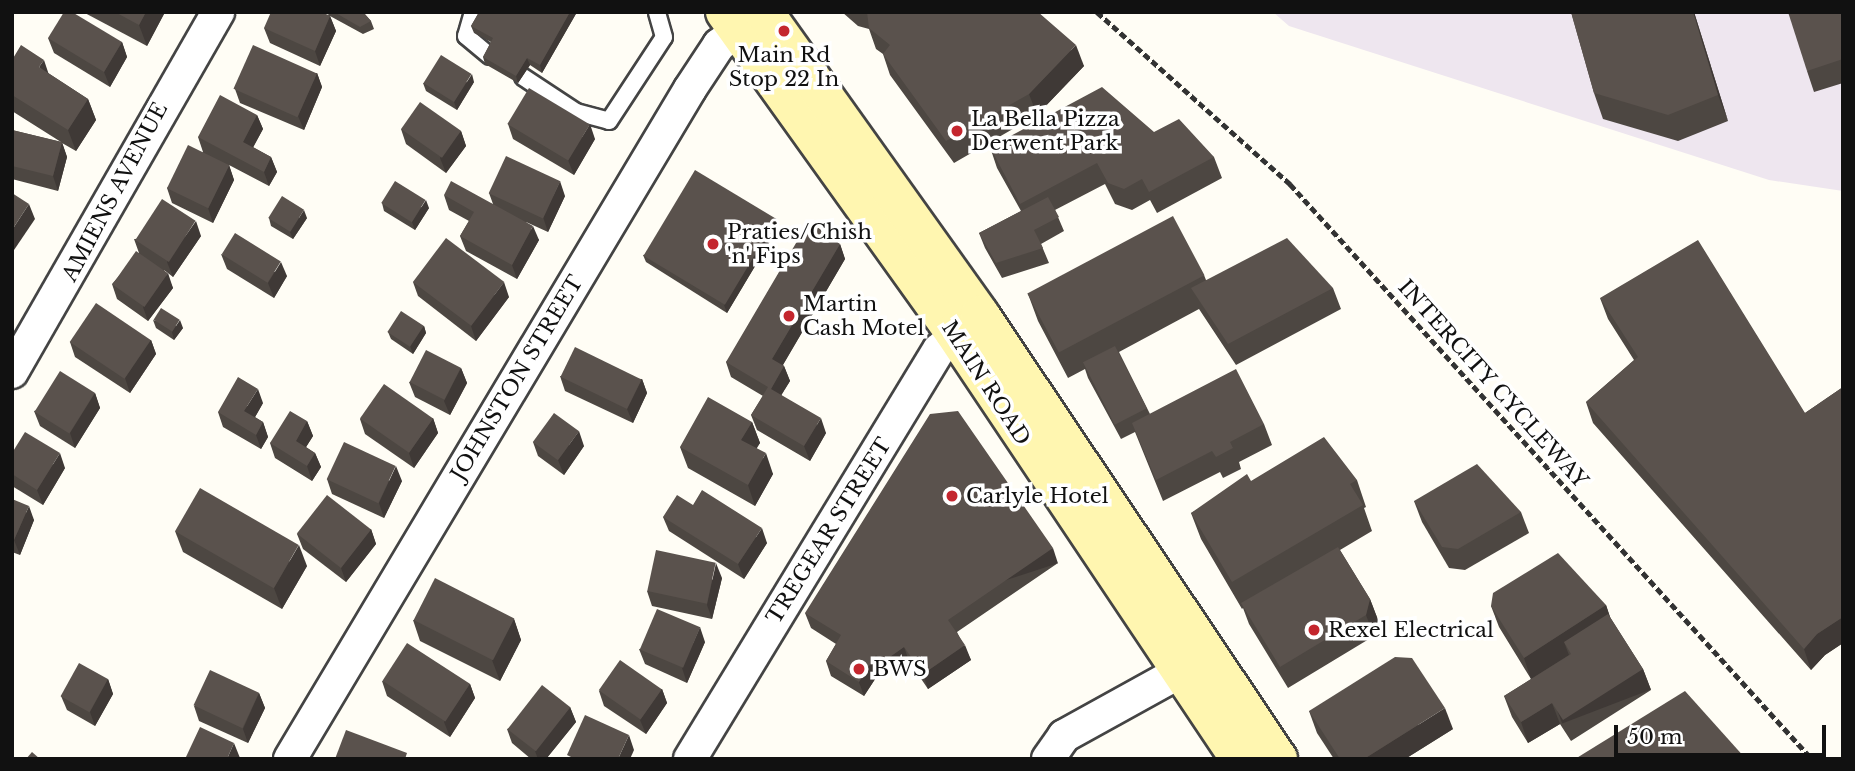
<!DOCTYPE html>
<style>
body{margin:0}
#map{position:relative;width:1855px;height:771px;overflow:hidden;background:#fffdf5;font-family:"Libre Baskerville",serif}
div>[style]{position:absolute}
.industrial>*{inset:0;background:#eee6ef}
.path>*{height:4.5px;margin-top:-2.25px;transform-origin:0;background:repeating-linear-gradient(90deg,#333 0 7px,transparent 0 10.5px)}
.roads{filter:drop-shadow(2px 0 #444) drop-shadow(-2px 0 #444) drop-shadow(0 2px #444) drop-shadow(0 -2px #444)}
.service>*{height:16px;margin:-8px;padding:0 8px;transform-origin:8px;border-radius:8px;background:#fff}
.minor>*{height:32px;margin:-16px;padding:0 16px;transform-origin:16px;border-radius:16px;background:#fff}
.secondary>*{height:38px;margin:-19px;padding:0 19px;transform-origin:19px;border-radius:19px;background:#fff6b0}
.wall>*{inset:0;background:#4d4742}
.shaded-wall>*{inset:0;background:#3f3936;transform-origin:0 0}
.building>*{inset:0;background:#5a524d;transform-origin:0 0}
.dots>*{width:19px;height:19px;translate:-50% -50%;box-sizing:border-box;border:4px solid #fff;border-radius:50%}
span{translate:-50% -50%;white-space:nowrap;text-align:center;line-height:1.15;-webkit-text-stroke:7px #fff;paint-order:stroke}
.poi-label{font-size:21px;color:#111}
.left{translate:0 -50%;text-align:left}
.street-label{font-size:21px;color:#111}
.frame{position:absolute;inset:0;border:14px solid #111;pointer-events:none}
.scale{position:absolute;left:1614px;top:725px;width:212px;height:32px;box-sizing:border-box;border:4px solid #111;border-top:0;padding-left:9px;font-size:21px;line-height:24px;white-space:nowrap;color:#111;-webkit-text-stroke:5px #fff;paint-order:stroke}
</style>
<div id="map">
<div class="industrial">
<i style="clip-path:polygon(1273px 12px,1843px 12px,1843px 191px,1769px 180px,1289px 26px)"></i>
</div>
<div class="path">
<i style="left:1097px;top:12px;width:259px;rotate:41.7deg"></i>
<i style="left:1290px;top:184px;width:777px;rotate:47.77deg"></i>
</div>
<div class="roads">
<div class="service">
<i style="left:473px;top:12px;width:25px;rotate:106deg"></i>
<i style="left:466px;top:36px;width:31px;rotate:40deg"></i>
<i style="left:523px;top:77px;width:64px;rotate:33.4deg"></i>
<i style="left:576px;top:112px;width:34px;rotate:15deg"></i>
<i style="left:609px;top:121px;width:100px;rotate:-56.8deg"></i>
<i style="left:664px;top:37px;width:26px;rotate:-106deg"></i>
</div>
<div class="minor">
<i style="left:12px;top:372px;width:415px;rotate:-60.2deg"></i>
<i style="left:290px;top:759px;width:780px;rotate:-59.16deg"></i>
<i style="left:690px;top:89px;width:53px;rotate:-56.6deg"></i>
<i style="left:719px;top:45px;width:48px;rotate:-37.3deg"></i>
<i style="left:690px;top:759px;width:479px;rotate:-58.7deg"></i>
<i style="left:939px;top:350px;width:45px;rotate:-42.3deg"></i>
<i style="left:1048px;top:759px;width:28px;rotate:-55deg"></i>
<i style="left:1064px;top:736px;width:155px;rotate:-28.9deg"></i>
</div>
<div class="secondary">
<i style="left:725px;top:12px;width:393px;rotate:54.4deg"></i>
<i style="left:954px;top:332px;width:514px;rotate:56.19deg"></i>
<i style="left:764px;top:12px;width:372px;rotate:54.5deg"></i>
<i style="left:980px;top:315px;width:535px;rotate:56.13deg"></i>
</div>
</div>
<div class="wall">
<i style="clip-path:polygon(83px 12px,165px 12px,147px 46px)"></i>
<i style="clip-path:polygon(324px 12px,363px 12px,371px 21px,374px 29px,363px 34px,330px 16px,336px 31px,320px 66px,270px 43px,264px 28px,329px 15px)"></i>
<i style="clip-path:polygon(475px 12px,577px 12px,542px 73px,530px 65px,518px 83px,485px 64px,483px 57px,491px 42px,474px 33px,471px 26px,478px 14px)"></i>
<i style="clip-path:polygon(842px 12px,1038px 12px,1084px 66px,1037px 115px,954px 163px,890px 75px,883px 54px,876px 49px,869px 29px,858px 26px)"></i>
<i style="clip-path:polygon(1571px 12px,1694px 12px,1728px 121px,1678px 141px,1603px 119px,1594px 93px)"></i>
<i style="clip-path:polygon(1843px 12px,1843px 83px,1814px 92px,1807px 71px)"></i>
<i style="clip-path:polygon(48px 38px,122px 42px,127px 57px,110px 87px,54px 53px)"></i>
<i style="clip-path:polygon(12px 60px,48px 73px,88px 99px,96px 120px,76px 151px,62px 143px,67px 157px,58px 191px,12px 179px,12px 130px,61px 142px,12px 111px)"></i>
<i style="clip-path:polygon(317px 73px,322px 87px,304px 130px,240px 103px,235px 89px)"></i>
<i style="clip-path:polygon(474px 82px,457px 110px,426px 91px,423px 83px)"></i>
<i style="clip-path:polygon(257px 115px,263px 129px,253px 147px,271px 157px,277px 172px,269px 186px,229px 165px,234px 180px,213px 223px,172px 203px,167px 188px,203px 152px,198px 137px)"></i>
<i style="clip-path:polygon(508px 124px,595px 139px,574px 175px,513px 139px)"></i>
<i style="clip-path:polygon(401px 129px,461px 131px,466px 146px,446px 173px,406px 144px)"></i>
<i style="clip-path:polygon(1154px 132px,1214px 157px,1222px 178px,1157px 213px,1150px 200px,1132px 210px,1115px 204px,1105px 184px,1055px 210px,1064px 231px,1041px 244px,1049px 263px,1002px 278px,985px 248px,979px 233px,1021px 211px,997px 168px,990px 147px)"></i>
<i style="clip-path:polygon(489px 193px,565px 196px,548px 232px,526px 222px,539px 240px,517px 279px,466px 251px,460px 236px,469px 221px,449px 210px,444px 195px,493px 204px)"></i>
<i style="clip-path:polygon(382px 203px,429px 208px,415px 230px,384px 211px)"></i>
<i style="clip-path:polygon(269px 218px,307px 218px,293px 239px,271px 226px)"></i>
<i style="clip-path:polygon(779px 226px,727px 313px,646px 262px,643px 255px)"></i>
<i style="clip-path:polygon(201px 236px,173px 277px,164px 270px,173px 288px,148px 321px,117px 299px,112px 284px,139px 253px,134px 239px)"></i>
<i style="clip-path:polygon(840px 244px,845px 259px,783px 365px,784px 366px,790px 381px,781px 395px,826px 433px,810px 461px,757px 430px,751px 415px,763px 396px,731px 377px,726px 362px)"></i>
<i style="clip-path:polygon(221px 254px,287px 276px,274px 298px,227px 269px)"></i>
<i style="clip-path:polygon(1204px 275px,1206px 280px,1333px 288px,1341px 309px,1236px 365px,1199px 309px,1119px 352px,1150px 414px,1264px 424px,1272px 445px,1239px 462px,1241px 469px,1223px 478px,1220px 472px,1163px 501px,1135px 432px,1121px 439px,1088px 378px,1085px 369px,1068px 378px,1038px 321px,1028px 294px)"></i>
<i style="clip-path:polygon(413px 282px,509px 297px,476px 341px,418px 296px)"></i>
<i style="clip-path:polygon(1600px 298px,1805px 413px,1843px 387px,1843px 643px,1825px 655px,1811px 670px,1593px 423px,1586px 402px,1634px 360px,1608px 319px)"></i>
<i style="clip-path:polygon(153px 320px,183px 328px,174px 340px,156px 328px)"></i>
<i style="clip-path:polygon(424px 326px,426px 333px,413px 354px,391px 339px,388px 332px)"></i>
<i style="clip-path:polygon(151px 340px,156px 354px,130px 393px,75px 357px,70px 342px)"></i>
<i style="clip-path:polygon(461px 368px,467px 383px,450px 415px,415px 397px,409px 382px)"></i>
<i style="clip-path:polygon(560px 376px,642px 379px,647px 393px,633px 423px,565px 391px)"></i>
<i style="clip-path:polygon(95px 393px,100px 408px,75px 448px,40px 426px,34px 411px)"></i>
<i style="clip-path:polygon(263px 403px,255px 417px,263px 422px,268px 437px,261px 449px,223px 427px,218px 412px)"></i>
<i style="clip-path:polygon(433px 418px,438px 433px,414px 468px,365px 434px,360px 419px)"></i>
<i style="clip-path:polygon(307px 421px,313px 436px,306px 447px,315px 453px,321px 467px,312px 481px,275px 458px,270px 443px)"></i>
<i style="clip-path:polygon(752px 422px,760px 443px,756px 448px,773px 474px,755px 506px,688px 468px,680px 447px)"></i>
<i style="clip-path:polygon(533px 442px,584px 446px,564px 475px,538px 456px)"></i>
<i style="clip-path:polygon(12px 453px,65px 468px,43px 505px,12px 486px)"></i>
<i style="clip-path:polygon(327px 479px,402px 481px,384px 518px,332px 494px)"></i>
<i style="clip-path:polygon(1357px 480px,1366px 507px,1364px 508px,1372px 531px,1340px 550px,1370px 599px,1378px 620px,1374px 636px,1288px 688px,1249px 624px,1243px 608px,1242px 609px,1201px 539px,1191px 513px,1251px 481px)"></i>
<i style="clip-path:polygon(12px 499px,34px 520px,20px 555px,12px 552px)"></i>
<i style="clip-path:polygon(1414px 501px,1521px 512px,1529px 533px,1465px 570px,1449px 568px,1422px 522px)"></i>
<i style="clip-path:polygon(693px 505px,767px 543px,744px 579px,669px 531px,663px 517px)"></i>
<i style="clip-path:polygon(371px 529px,376px 544px,346px 582px,303px 549px,297px 534px)"></i>
<i style="clip-path:polygon(175px 531px,307px 566px,282px 609px,183px 552px)"></i>
<i style="clip-path:polygon(1058px 563px,957px 632px,971px 660px,928px 689px,909px 661px,889px 675px,881px 670px,864px 696px,831px 676px,826px 661px,836px 644px,811px 628px,805px 613px)"></i>
<i style="clip-path:polygon(722px 578px,712px 619px,652px 606px,647px 591px)"></i>
<i style="clip-path:polygon(1606px 605px,1610px 617px,1643px 669px,1651px 690px,1571px 741px,1560px 724px,1528px 743px,1512px 717px,1504px 696px,1531px 679px,1499px 627px,1491px 606px)"></i>
<i style="clip-path:polygon(514px 619px,521px 640px,500px 681px,420px 641px,413px 620px)"></i>
<i style="clip-path:polygon(705px 642px,687px 683px,645px 664px,639px 649px)"></i>
<i style="clip-path:polygon(108px 679px,113px 694px,95px 726px,67px 710px,61px 696px)"></i>
<i style="clip-path:polygon(382px 681px,470px 684px,475px 698px,450px 737px,387px 696px)"></i>
<i style="clip-path:polygon(662px 689px,667px 703px,646px 734px,604px 706px,599px 691px)"></i>
<i style="clip-path:polygon(259px 693px,265px 708px,248px 743px,199px 721px,194px 706px)"></i>
<i style="clip-path:polygon(570px 707px,576px 722px,546px 759px,531px 759px,512px 743px,507px 729px)"></i>
<i style="clip-path:polygon(1309px 711px,1453px 729px,1405px 759px,1334px 759px,1317px 733px)"></i>
</div>
<div class="shaded-wall">
<i style="clip-path:polygon(146px 12px,165px 12px,147px 46px,139px 25px)"></i>
<i style="clip-path:polygon(570px 12px,577px 12px,542px 73px,540px 65px)"></i>
<i style="clip-path:polygon(1693px 12px,1694px 12px,1728px 121px,1718px 95px)"></i>
<i style="clip-path:polygon(330px 16px,336px 31px,320px 66px,315px 51px)"></i>
<i style="clip-path:polygon(122px 42px,127px 57px,110px 87px,104px 72px)"></i>
<i style="clip-path:polygon(1076px 45px,1084px 66px,1037px 115px,1029px 94px)"></i>
<i style="clip-path:polygon(527px 58px,530px 65px,518px 83px,516px 76px)"></i>
<i style="clip-path:polygon(44px 60px,51px 81px,39px 67px)"></i>
<i style="clip-path:polygon(317px 73px,322px 87px,304px 130px,298px 116px)"></i>
<i style="clip-path:polygon(472px 74px,474px 82px,457px 110px,454px 102px)"></i>
<i style="clip-path:polygon(88px 99px,96px 120px,76px 151px,68px 130px)"></i>
<i style="clip-path:polygon(257px 115px,263px 129px,248px 157px,243px 142px)"></i>
<i style="clip-path:polygon(590px 124px,595px 139px,574px 175px,568px 160px)"></i>
<i style="clip-path:polygon(461px 131px,466px 146px,446px 173px,440px 158px)"></i>
<i style="clip-path:polygon(62px 142px,67px 157px,58px 191px,53px 176px)"></i>
<i style="clip-path:polygon(271px 157px,277px 172px,269px 186px,264px 172px)"></i>
<i style="clip-path:polygon(229px 165px,234px 180px,213px 223px,208px 208px)"></i>
<i style="clip-path:polygon(560px 181px,565px 196px,548px 232px,543px 217px)"></i>
<i style="clip-path:polygon(426px 200px,429px 208px,415px 230px,412px 222px)"></i>
<i style="clip-path:polygon(29px 204px,35px 219px,12px 253px,12px 230px)"></i>
<i style="clip-path:polygon(304px 210px,307px 218px,293px 239px,290px 232px)"></i>
<i style="clip-path:polygon(776px 219px,779px 226px,727px 313px,724px 305px)"></i>
<i style="clip-path:polygon(196px 221px,201px 236px,173px 277px,167px 262px)"></i>
<i style="clip-path:polygon(533px 226px,539px 240px,517px 279px,512px 265px)"></i>
<i style="clip-path:polygon(840px 244px,845px 259px,778px 373px,772px 359px)"></i>
<i style="clip-path:polygon(281px 262px,287px 276px,274px 298px,268px 283px)"></i>
<i style="clip-path:polygon(168px 273px,173px 288px,148px 321px,143px 307px)"></i>
<i style="clip-path:polygon(504px 282px,509px 297px,476px 341px,471px 326px)"></i>
<i style="clip-path:polygon(180px 320px,183px 328px,174px 340px,172px 332px)"></i>
<i style="clip-path:polygon(424px 326px,426px 333px,413px 354px,410px 346px)"></i>
<i style="clip-path:polygon(151px 340px,156px 354px,130px 393px,125px 378px)"></i>
<i style="clip-path:polygon(784px 366px,790px 381px,776px 404px,771px 389px)"></i>
<i style="clip-path:polygon(461px 368px,467px 383px,450px 415px,444px 401px)"></i>
<i style="clip-path:polygon(642px 379px,647px 393px,633px 423px,627px 409px)"></i>
<i style="clip-path:polygon(258px 389px,263px 403px,250px 426px,244px 411px)"></i>
<i style="clip-path:polygon(95px 393px,100px 408px,75px 448px,70px 433px)"></i>
<i style="clip-path:polygon(433px 418px,438px 433px,414px 468px,409px 453px)"></i>
<i style="clip-path:polygon(821px 418px,826px 433px,810px 461px,804px 446px)"></i>
<i style="clip-path:polygon(307px 421px,313px 436px,301px 455px,296px 441px)"></i>
<i style="clip-path:polygon(263px 422px,268px 437px,261px 449px,256px 435px)"></i>
<i style="clip-path:polygon(752px 422px,760px 443px,749px 461px,741px 440px)"></i>
<i style="clip-path:polygon(579px 431px,584px 446px,564px 475px,558px 460px)"></i>
<i style="clip-path:polygon(60px 453px,65px 468px,43px 505px,37px 490px)"></i>
<i style="clip-path:polygon(315px 453px,321px 467px,312px 481px,307px 466px)"></i>
<i style="clip-path:polygon(766px 453px,773px 474px,755px 506px,748px 485px)"></i>
<i style="clip-path:polygon(396px 466px,402px 481px,384px 518px,379px 503px)"></i>
<i style="clip-path:polygon(29px 506px,34px 520px,20px 555px,14px 540px)"></i>
<i style="clip-path:polygon(762px 528px,767px 543px,744px 579px,738px 564px)"></i>
<i style="clip-path:polygon(371px 529px,376px 544px,346px 582px,341px 568px)"></i>
<i style="clip-path:polygon(299px 545px,307px 566px,282px 609px,274px 588px)"></i>
<i style="left:1053px;top:548px;width:16px;height:127px;rotate:72deg"></i>
<i style="clip-path:polygon(716px 563px,722px 578px,712px 619px,707px 605px)"></i>
<i style="clip-path:polygon(1370px 599px,1378px 620px,1374px 636px,1366px 615px)"></i>
<i style="clip-path:polygon(1606px 605px,1613px 626px,1564px 642px,1569px 655px,1531px 679px,1524px 658px)"></i>
<i style="clip-path:polygon(1843px 617px,1843px 643px,1825px 655px,1811px 670px,1804px 649px,1817px 634px)"></i>
<i style="clip-path:polygon(514px 619px,521px 640px,500px 681px,492px 660px)"></i>
<i style="clip-path:polygon(700px 627px,705px 642px,687px 683px,682px 668px)"></i>
<i style="clip-path:polygon(965px 645px,971px 660px,928px 689px,923px 674px)"></i>
<i style="clip-path:polygon(904px 647px,909px 661px,889px 675px,884px 661px)"></i>
<i style="clip-path:polygon(876px 655px,881px 670px,864px 696px,859px 682px)"></i>
<i style="left:1643px;top:669px;width:22px;height:95px;rotate:69deg"></i>
<i style="clip-path:polygon(108px 679px,113px 694px,95px 726px,90px 712px)"></i>
<i style="clip-path:polygon(470px 684px,475px 698px,450px 737px,444px 722px)"></i>
<i style="clip-path:polygon(662px 689px,667px 703px,646px 734px,640px 720px)"></i>
<i style="clip-path:polygon(259px 693px,265px 708px,248px 743px,243px 729px)"></i>
<i style="clip-path:polygon(1552px 703px,1560px 724px,1528px 743px,1521px 722px)"></i>
<i style="clip-path:polygon(570px 707px,576px 722px,546px 759px,538px 759px,535px 751px)"></i>
<i style="clip-path:polygon(1445px 708px,1453px 729px,1405px 759px,1364px 759px)"></i>
<i style="clip-path:polygon(629px 735px,634px 750px,630px 759px,618px 759px)"></i>
<i style="clip-path:polygon(234px 743px,240px 758px,239px 759px,227px 759px)"></i>
</div>
<div class="building">
<i style="clip-path:polygon(64px 12px,72px 12px,122px 42px,104px 72px,48px 38px)"></i>
<i style="clip-path:polygon(115px 12px,146px 12px,139px 25px)"></i>
<i style="clip-path:polygon(271px 12px,322px 12px,330px 16px,315px 51px,264px 28px)"></i>
<i style="clip-path:polygon(334px 12px,363px 12px,371px 21px,360px 27px)"></i>
<i style="clip-path:polygon(479px 12px,570px 12px,540px 65px,527px 58px,516px 76px,483px 57px,493px 38px,471px 26px)"></i>
<i style="clip-path:polygon(867px 12px,1038px 12px,1076px 45px,1029px 94px,946px 141px,883px 54px,890px 45px,869px 28px)"></i>
<i style="clip-path:polygon(1571px 12px,1693px 12px,1718px 95px,1668px 115px,1594px 93px)"></i>
<i style="clip-path:polygon(1788px 12px,1843px 12px,1843px 59px,1807px 71px)"></i>
<i style="clip-path:polygon(21px 45px,44px 60px,39px 67px,88px 99px,68px 130px,12px 95px,12px 60px)"></i>
<i style="left:253px;top:45px;width:70px;height:48px;rotate:24deg"></i>
<i style="left:441px;top:55px;width:36px;height:33px;rotate:32deg"></i>
<i style="clip-path:polygon(1102px 87px,1154px 132px,1179px 119px,1214px 157px,1149px 192px,1142px 179px,1124px 189px,1108px 183px,1097px 163px,1020px 204px,990px 147px)"></i>
<i style="left:529px;top:88px;width:71px;height:42px;rotate:31deg"></i>
<i style="clip-path:polygon(220px 95px,257px 115px,243px 142px,271px 157px,264px 172px,198px 137px)"></i>
<i style="left:420px;top:102px;width:50px;height:33px;rotate:35deg"></i>
<i style="clip-path:polygon(12px 130px,62px 142px,53px 176px,12px 166px)"></i>
<i style="left:188px;top:145px;width:46px;height:48px;rotate:26deg"></i>
<i style="left:506px;top:156px;width:60px;height:41px;rotate:25deg"></i>
<i style="left:695px;top:170px;width:95px;height:100px;rotate:31deg"></i>
<i style="left:395px;top:181px;width:36px;height:26px;rotate:32deg"></i>
<i style="clip-path:polygon(451px 181px,533px 226px,512px 265px,460px 236px,474px 212px,444px 195px)"></i>
<i style="clip-path:polygon(12px 193px,29px 204px,12px 230px)"></i>
<i style="left:282px;top:196px;width:26px;height:26px;rotate:32deg"></i>
<i style="clip-path:polygon(1048px 197px,1059px 217px,1034px 230px,1043px 248px,996px 263px,979px 233px)"></i>
<i style="left:162px;top:199px;width:40px;height:49px;rotate:33deg"></i>
<i style="left:1173px;top:216px;width:67px;height:165px;rotate:62deg"></i>
<i style="clip-path:polygon(809px 221px,840px 244px,772px 359px,784px 366px,771px 389px,821px 418px,804px 446px,751px 415px,768px 387px,726px 362px)"></i>
<i style="left:235px;top:233px;width:54px;height:25px;rotate:32deg"></i>
<i style="left:446px;top:238px;width:73px;height:55px;rotate:37deg"></i>
<i style="clip-path:polygon(1287px 238px,1333px 288px,1228px 344px,1191px 288px)"></i>
<i style="clip-path:polygon(1698px 240px,1805px 413px,1843px 387px,1843px 617px,1817px 634px,1804px 649px,1586px 402px,1638px 357px,1600px 298px)"></i>
<i style="left:136px;top:251px;width:39px;height:41px;rotate:35deg"></i>
<i style="left:96px;top:303px;width:66px;height:47px;rotate:34deg"></i>
<i style="left:161px;top:308px;width:22px;height:14px;rotate:32deg"></i>
<i style="left:401px;top:311px;width:27px;height:25px;rotate:33deg"></i>
<i style="left:1115px;top:346px;width:70px;height:36px;rotate:63deg"></i>
<i style="left:575px;top:347px;width:74px;height:33px;rotate:26deg"></i>
<i style="left:426px;top:350px;width:39px;height:36px;rotate:27deg"></i>
<i style="clip-path:polygon(1236px 369px,1264px 424px,1230px 442px,1233px 448px,1216px 457px,1212px 451px,1156px 480px,1132px 423px)"></i>
<i style="left:60px;top:371px;width:41px;height:48px;rotate:32deg"></i>
<i style="clip-path:polygon(238px 377px,258px 389px,244px 411px,263px 422px,256px 435px,218px 412px)"></i>
<i style="left:384px;top:384px;width:60px;height:42px;rotate:35deg"></i>
<i style="clip-path:polygon(708px 397px,752px 422px,741px 440px,766px 453px,748px 485px,680px 447px)"></i>
<i style="clip-path:polygon(290px 411px,307px 421px,296px 441px,315px 453px,307px 466px,270px 443px)"></i>
<i style="clip-path:polygon(958px 411px,1053px 548px,948px 620px,965px 645px,923px 674px,904px 647px,884px 661px,876px 655px,859px 682px,826px 661px,841px 635px,805px 613px,930px 414px)"></i>
<i style="left:554px;top:413px;width:31px;height:36px;rotate:36deg"></i>
<i style="clip-path:polygon(25px 432px,60px 453px,37px 490px,12px 474px,12px 453px)"></i>
<i style="clip-path:polygon(1324px 437px,1357px 480px,1350px 484px,1363px 505px,1232px 582px,1191px 513px,1247px 474px,1251px 481px)"></i>
<i style="left:344px;top:442px;width:57px;height:41px;rotate:25deg"></i>
<i style="clip-path:polygon(1477px 464px,1521px 512px,1458px 549px,1442px 547px,1414px 501px)"></i>
<i style="left:200px;top:488px;width:114px;height:50px;rotate:30deg"></i>
<i style="clip-path:polygon(702px 490px,762px 528px,738px 564px,663px 517px,677px 495px,693px 505px)"></i>
<i style="left:327px;top:495px;width:56px;height:49px;rotate:38deg"></i>
<i style="clip-path:polygon(12px 499px,29px 506px,14px 540px,12px 540px)"></i>
<i style="clip-path:polygon(1338px 547px,1370px 599px,1366px 615px,1280px 667px,1241px 603px)"></i>
<i style="left:656px;top:550px;width:61px;height:42px;rotate:12deg"></i>
<i style="clip-path:polygon(1558px 553px,1606px 605px,1524px 658px,1491px 606px,1493px 593px)"></i>
<i style="left:435px;top:578px;width:89px;height:47px;rotate:27deg"></i>
<i style="left:657px;top:609px;width:47px;height:44px;rotate:23deg"></i>
<i style="clip-path:polygon(1608px 614px,1643px 669px,1563px 720px,1552px 703px,1521px 722px,1504px 696px,1571px 654px,1564px 642px)"></i>
<i style="left:407px;top:643px;width:75px;height:45px;rotate:33deg"></i>
<i style="clip-path:polygon(1395px 657px,1412px 658px,1445px 708px,1364px 759px,1340px 759px,1309px 711px)"></i>
<i style="left:620px;top:660px;width:51px;height:37px;rotate:35deg"></i>
<i style="left:79px;top:663px;width:33px;height:38px;rotate:29deg"></i>
<i style="left:210px;top:670px;width:54px;height:39px;rotate:25deg"></i>
<i style="left:542px;top:685px;width:36px;height:56px;rotate:38deg"></i>
<i style="clip-path:polygon(1685px 691px,1746px 759px,1575px 759px)"></i>
<i style="clip-path:polygon(585px 715px,629px 735px,618px 759px,575px 759px,567px 755px)"></i>
<i style="clip-path:polygon(200px 727px,234px 743px,227px 759px,185px 759px)"></i>
<i style="clip-path:polygon(346px 730px,407px 753px,405px 759px,335px 759px)"></i>
<i style="clip-path:polygon(32px 752px,40px 759px,26px 759px)"></i>
</div>
<div class="dots">
<i style="left:784px;top:31px;background:#c4262e"></i>
<i style="left:957px;top:131px;background:#c4262e"></i>
<i style="left:713px;top:244px;background:#c4262e"></i>
<i style="left:789px;top:316px;background:#c4262e"></i>
<i style="left:952px;top:496px;background:#c4262e"></i>
<i style="left:1314px;top:630px;background:#c4262e"></i>
<i style="left:859px;top:669px;background:#c4262e"></i>
</div>
<div class="poi-label">
<span style="left:784px;top:67px">Main Rd<br>Stop 22 In</span>
<span class="left" style="left:971px;top:131px">La Bella Pizza<br>Derwent Park</span>
<span class="left" style="left:727px;top:244px">Praties/Chish<br>'n' Fips</span>
<span class="left" style="left:803px;top:316px">Martin<br>Cash Motel</span>
<span class="left" style="left:966px;top:496px">Carlyle Hotel</span>
<span class="left" style="left:1328px;top:630px">Rexel Electrical</span>
<span class="left" style="left:873px;top:669px">BWS</span>
</div>
<div class="street-label">
<span style="left:115px;top:192px;rotate:-62deg">AMIENS AVENUE</span>
<span style="left:517px;top:378px;rotate:-59deg">JOHNSTON STREET</span>
<span style="left:986px;top:383px;rotate:57deg">MAIN ROAD</span>
<span style="left:1493px;top:384px;rotate:48deg">INTERCITY CYCLEWAY</span>
<span style="left:829px;top:531px;rotate:-58deg">TREGEAR STREET</span>
</div>
<div class="frame"></div>
<div class="scale">50 m</div>
</div>
